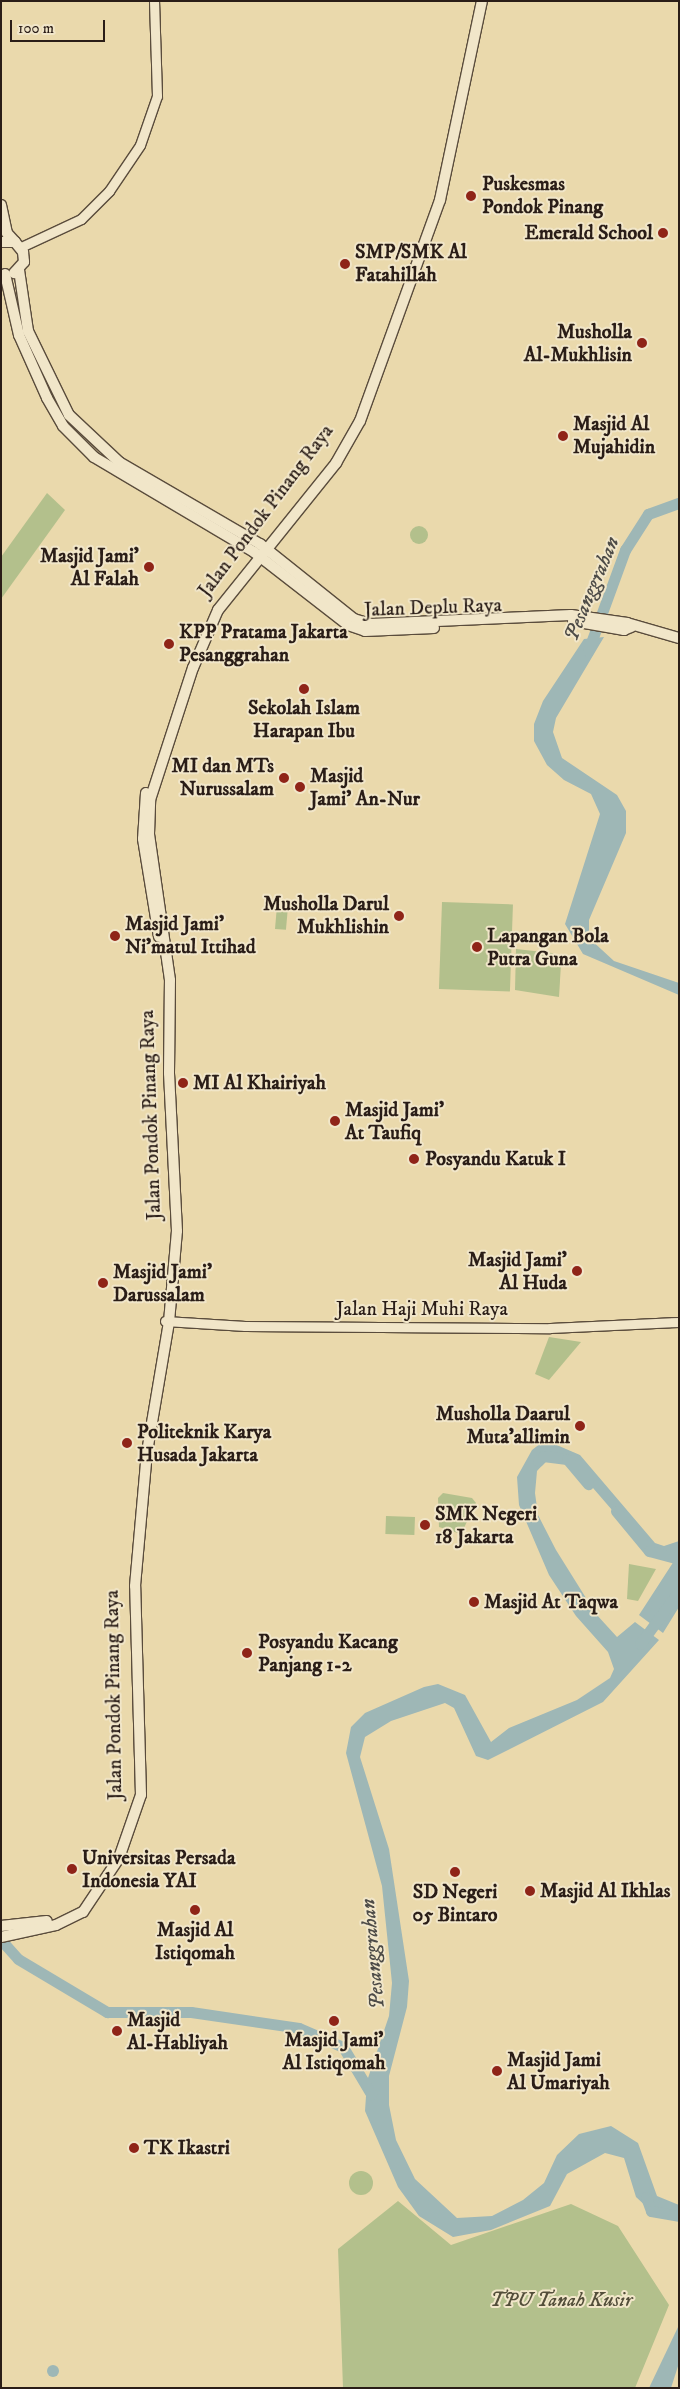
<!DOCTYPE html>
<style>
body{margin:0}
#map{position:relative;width:680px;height:2389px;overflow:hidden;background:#ead9ac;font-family:"IM FELL DW Pica",serif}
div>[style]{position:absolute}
.green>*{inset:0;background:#b3c08c;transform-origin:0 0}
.round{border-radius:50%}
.water>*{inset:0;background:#9eb7b6}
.river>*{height:11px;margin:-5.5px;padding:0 5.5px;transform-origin:5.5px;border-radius:5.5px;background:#9eb7b6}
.roads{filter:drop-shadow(1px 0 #5a4c3c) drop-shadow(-1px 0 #5a4c3c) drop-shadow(0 1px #5a4c3c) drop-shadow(0 -1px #5a4c3c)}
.tertiary>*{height:9px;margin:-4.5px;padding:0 4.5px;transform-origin:4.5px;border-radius:4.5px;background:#f1e6c9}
.secondary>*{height:10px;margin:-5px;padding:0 5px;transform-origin:5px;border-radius:5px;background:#f1e6c9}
.dots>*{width:14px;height:14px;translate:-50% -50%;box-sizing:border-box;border:2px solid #f1e6c9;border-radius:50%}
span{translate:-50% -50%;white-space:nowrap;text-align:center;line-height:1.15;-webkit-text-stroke:4px #f1e6c9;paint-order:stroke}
.poi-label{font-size:20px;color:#2a1d17;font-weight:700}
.left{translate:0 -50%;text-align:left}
.right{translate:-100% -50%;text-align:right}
.street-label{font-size:20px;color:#2a1d17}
.park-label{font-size:20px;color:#534e3a;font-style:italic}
.water-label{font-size:21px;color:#4d4b47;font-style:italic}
.frame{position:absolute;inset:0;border:2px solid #2a1d17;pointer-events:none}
.scale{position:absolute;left:10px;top:20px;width:95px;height:22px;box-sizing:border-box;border:2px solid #2a1d17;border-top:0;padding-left:6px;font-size:15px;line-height:18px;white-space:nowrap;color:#2a1d17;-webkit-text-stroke:4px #f1e6c9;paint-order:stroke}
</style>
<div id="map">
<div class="green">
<i style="clip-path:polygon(47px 493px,65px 510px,1px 599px,1px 557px)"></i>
<i class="round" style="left:410px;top:526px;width:18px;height:18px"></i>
<i style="left:442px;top:902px;width:71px;height:87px;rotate:2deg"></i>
<i style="left:277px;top:906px;width:11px;height:23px;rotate:5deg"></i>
<i style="clip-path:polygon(516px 949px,552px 953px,561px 964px,559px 997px,515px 990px)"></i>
<i style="clip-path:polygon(549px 1337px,581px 1342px,549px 1380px,535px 1374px)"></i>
<i style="clip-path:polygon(443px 1493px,472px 1498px,476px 1503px,461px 1534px,439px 1527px,438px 1498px)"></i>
<i style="left:386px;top:1516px;width:29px;height:18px;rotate:2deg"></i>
<i style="clip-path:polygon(629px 1564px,656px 1569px,638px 1601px,627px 1599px)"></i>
<i class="round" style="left:349px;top:2171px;width:24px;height:24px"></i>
<i style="clip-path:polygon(398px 2201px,451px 2245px,571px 2204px,618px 2226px,669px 2305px,635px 2388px,343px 2388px,338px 2249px)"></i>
</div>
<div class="water">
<i style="clip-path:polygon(604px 637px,556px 718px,553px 732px,562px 758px,617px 795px,626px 811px,626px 833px,589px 920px,589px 938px,614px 961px,679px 983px,679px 995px,583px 954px,565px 924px,600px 814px,591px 794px,564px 780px,547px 765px,534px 741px,534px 724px,543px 701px,584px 639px)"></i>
<i style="clip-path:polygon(545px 1440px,580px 1455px,655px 1543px,664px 1546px,679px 1541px,679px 1607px,663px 1633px,639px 1615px,674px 1561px,644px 1547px,574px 1466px,551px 1456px,537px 1471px,535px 1493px,538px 1515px,556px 1550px,596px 1614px,617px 1637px,635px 1622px,659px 1640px,603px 1702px,488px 1760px,476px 1756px,454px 1708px,445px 1703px,391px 1721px,365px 1737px,360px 1757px,389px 1849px,409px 1981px,407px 2007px,389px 2076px,389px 2105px,396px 2140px,415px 2179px,457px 2218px,492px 2216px,523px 2200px,544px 2183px,557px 2155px,579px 2134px,611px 2126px,638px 2143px,657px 2196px,679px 2205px,679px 2217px,650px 2210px,636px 2197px,624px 2158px,605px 2153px,567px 2174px,550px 2206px,491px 2230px,453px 2237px,419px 2216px,398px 2187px,365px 2111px,367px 2081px,389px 2016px,392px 1983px,382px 1886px,346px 1753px,351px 1727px,365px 1713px,424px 1687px,438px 1684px,465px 1695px,491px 1742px,509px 1728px,577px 1700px,610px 1678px,614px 1669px,608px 1652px,576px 1616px,549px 1575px,519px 1505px,517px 1477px,532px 1450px)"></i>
<i style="clip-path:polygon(679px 2325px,679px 2363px,671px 2388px,649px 2388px)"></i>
<i class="round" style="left:47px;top:2365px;width:12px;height:12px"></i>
</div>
<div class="river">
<i style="left:588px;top:651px;width:108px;rotate:-69.9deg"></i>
<i style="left:625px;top:550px;width:43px;rotate:-57.4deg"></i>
<i style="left:648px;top:514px;width:33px;rotate:-20deg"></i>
<i style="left:538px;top:1461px;width:7px;rotate:-45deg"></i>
<i style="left:543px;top:1456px;width:24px;rotate:7deg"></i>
<i style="left:567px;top:1459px;width:33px;rotate:50deg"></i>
<i style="left:616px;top:1511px;width:52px;rotate:50.5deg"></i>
<i style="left:649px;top:1551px;width:31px;rotate:15deg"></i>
<i style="left:640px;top:1644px;width:66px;rotate:-53.7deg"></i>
<i style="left:1px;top:1940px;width:25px;rotate:48deg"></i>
<i style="left:18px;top:1959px;width:104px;rotate:30.8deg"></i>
<i style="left:107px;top:2012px;width:84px"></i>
<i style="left:191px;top:2012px;width:109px;rotate:8.4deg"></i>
<i style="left:299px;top:2028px;width:48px;rotate:23.4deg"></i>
<i style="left:343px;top:2047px;width:55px;rotate:59.2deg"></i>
<i style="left:646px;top:2197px;width:15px;rotate:70deg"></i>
<i style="left:651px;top:2211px;width:28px;rotate:10deg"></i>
</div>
<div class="roads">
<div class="tertiary">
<i style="left:21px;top:247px;width:66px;rotate:-25deg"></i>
<i style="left:81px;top:219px;width:40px;rotate:-45deg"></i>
<i style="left:109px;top:191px;width:55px;rotate:-56deg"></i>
<i style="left:140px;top:145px;width:52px;rotate:-70.9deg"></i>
<i style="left:157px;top:96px;width:95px;rotate:-91.8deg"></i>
<i style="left:165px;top:1321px;width:80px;rotate:3.6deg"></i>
<i style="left:245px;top:1326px;width:305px;rotate:0.4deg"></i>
<i style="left:550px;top:1328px;width:129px;rotate:-2.7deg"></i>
</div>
<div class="secondary">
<i style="left:1px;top:205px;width:29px;rotate:78deg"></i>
<i style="left:7px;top:233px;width:12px;rotate:48deg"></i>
<i style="left:1px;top:242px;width:14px"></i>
<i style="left:15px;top:242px;width:13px;rotate:51deg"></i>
<i style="left:23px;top:252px;width:10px;rotate:84deg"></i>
<i style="left:24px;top:262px;width:15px;rotate:132deg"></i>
<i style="left:19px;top:270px;width:62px;rotate:81.6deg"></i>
<i style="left:28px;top:331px;width:93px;rotate:64deg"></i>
<i style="left:69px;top:415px;width:69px;rotate:43.2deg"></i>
<i style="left:119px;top:462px;width:163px;rotate:30.2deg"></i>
<i style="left:260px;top:544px;width:120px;rotate:38.6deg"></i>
<i style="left:354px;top:619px;width:17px;rotate:17deg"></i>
<i style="left:370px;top:624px;width:201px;rotate:-2.6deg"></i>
<i style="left:571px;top:615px;width:57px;rotate:8.1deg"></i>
<i style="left:627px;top:623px;width:54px;rotate:16.1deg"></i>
<i style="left:5px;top:274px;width:63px;rotate:77.1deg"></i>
<i style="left:19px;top:335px;width:69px;rotate:66deg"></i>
<i style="left:47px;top:398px;width:32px;rotate:60deg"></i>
<i style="left:63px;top:426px;width:44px;rotate:45deg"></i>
<i style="left:94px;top:457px;width:186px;rotate:30.7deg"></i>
<i style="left:254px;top:552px;width:119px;rotate:37.8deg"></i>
<i style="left:348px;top:625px;width:18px;rotate:19deg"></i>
<i style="left:365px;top:631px;width:69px;rotate:-2.5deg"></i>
<i style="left:573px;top:621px;width:52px;rotate:10deg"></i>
<i style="left:624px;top:630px;width:8px;rotate:-23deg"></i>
<i style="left:146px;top:793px;width:46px;rotate:93.7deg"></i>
<i style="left:143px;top:839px;width:99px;rotate:80.7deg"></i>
<i style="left:1px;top:1926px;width:46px;rotate:-6.2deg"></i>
<i style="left:1px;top:1937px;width:56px;rotate:-12.3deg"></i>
<i style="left:56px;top:1925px;width:30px;rotate:-26deg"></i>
<i style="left:83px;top:1912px;width:65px;rotate:-56.3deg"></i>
<i style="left:119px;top:1858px;width:67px;rotate:-70.8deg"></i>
<i style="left:141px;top:1795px;width:209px;rotate:-91.6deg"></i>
<i style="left:135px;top:1586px;width:135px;rotate:-84.9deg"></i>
<i style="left:147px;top:1452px;width:132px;rotate:-80.4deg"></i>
<i style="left:169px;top:1322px;width:91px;rotate:-85deg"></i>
<i style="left:177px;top:1231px;width:158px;rotate:-92.9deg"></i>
<i style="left:169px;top:1073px;width:93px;rotate:-89.4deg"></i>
<i style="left:170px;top:980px;width:148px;rotate:-98.2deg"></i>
<i style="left:149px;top:834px;width:34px;rotate:-88deg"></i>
<i style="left:150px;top:800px;width:139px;rotate:-72deg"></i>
<i style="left:193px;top:668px;width:63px;rotate:-66.7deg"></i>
<i style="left:218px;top:610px;width:189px;rotate:-51.2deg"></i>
<i style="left:336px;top:463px;width:48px;rotate:-60.3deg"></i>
<i style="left:360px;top:421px;width:235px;rotate:-70.1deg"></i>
<i style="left:440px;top:200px;width:203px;rotate:-78.1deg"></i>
</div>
</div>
<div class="dots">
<i style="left:471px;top:196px;background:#8f2418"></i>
<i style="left:663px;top:233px;background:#8f2418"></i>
<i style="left:345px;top:264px;background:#8f2418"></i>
<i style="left:642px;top:343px;background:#8f2418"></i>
<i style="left:563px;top:436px;background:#8f2418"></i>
<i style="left:149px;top:567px;background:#8f2418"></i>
<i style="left:169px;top:644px;background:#8f2418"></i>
<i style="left:304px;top:689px;background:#8f2418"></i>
<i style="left:284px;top:778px;background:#8f2418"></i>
<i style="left:300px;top:787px;background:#8f2418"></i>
<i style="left:399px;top:916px;background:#8f2418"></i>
<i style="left:115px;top:936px;background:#8f2418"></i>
<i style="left:477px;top:947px;background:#8f2418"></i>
<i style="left:183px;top:1083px;background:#8f2418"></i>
<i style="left:335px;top:1121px;background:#8f2418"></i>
<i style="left:414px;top:1159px;background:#8f2418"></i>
<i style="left:577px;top:1271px;background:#8f2418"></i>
<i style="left:103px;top:1283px;background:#8f2418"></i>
<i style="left:580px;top:1426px;background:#8f2418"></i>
<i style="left:127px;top:1443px;background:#8f2418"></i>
<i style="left:425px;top:1525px;background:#8f2418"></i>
<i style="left:474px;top:1602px;background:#8f2418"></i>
<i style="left:247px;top:1653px;background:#8f2418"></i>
<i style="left:72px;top:1869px;background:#8f2418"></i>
<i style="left:455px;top:1872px;background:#8f2418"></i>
<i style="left:530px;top:1891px;background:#8f2418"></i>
<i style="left:195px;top:1910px;background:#8f2418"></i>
<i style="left:334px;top:2021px;background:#8f2418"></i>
<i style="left:117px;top:2031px;background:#8f2418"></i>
<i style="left:497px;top:2071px;background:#8f2418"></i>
<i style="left:134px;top:2148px;background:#8f2418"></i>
</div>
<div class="poi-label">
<span class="left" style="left:482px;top:196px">Puskesmas<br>Pondok Pinang</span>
<span class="right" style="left:653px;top:233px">Emerald School</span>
<span class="left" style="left:355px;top:264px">SMP/SMK Al<br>Fatahillah</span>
<span class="right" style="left:632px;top:344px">Musholla<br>Al-Mukhlisin</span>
<span class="left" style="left:573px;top:436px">Masjid Al<br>Mujahidin</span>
<span class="right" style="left:139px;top:568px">Masjid Jami'<br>Al Falah</span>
<span class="left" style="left:179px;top:644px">KPP Pratama Jakarta<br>Pesanggrahan</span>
<span style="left:304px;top:720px">Sekolah Islam<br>Harapan Ibu</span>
<span class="right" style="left:274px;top:778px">MI dan MTs<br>Nurussalam</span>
<span class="left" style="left:310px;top:788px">Masjid<br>Jami' An-Nur</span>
<span class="right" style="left:389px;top:916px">Musholla Darul<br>Mukhlishin</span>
<span class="left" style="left:125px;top:936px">Masjid Jami'<br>Ni'matul Ittihad</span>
<span class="left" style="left:487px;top:948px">Lapangan Bola<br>Putra Guna</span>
<span class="left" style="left:193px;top:1083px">MI Al Khairiyah</span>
<span class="left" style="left:345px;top:1122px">Masjid Jami'<br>At Taufiq</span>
<span class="left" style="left:425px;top:1159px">Posyandu Katuk I</span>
<span class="right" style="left:567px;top:1272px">Masjid Jami'<br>Al Huda</span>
<span class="left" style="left:113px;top:1284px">Masjid Jami'<br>Darussalam</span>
<span class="right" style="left:570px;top:1426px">Musholla Daarul<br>Muta'allimin</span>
<span class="left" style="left:137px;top:1444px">Politeknik Karya<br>Husada Jakarta</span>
<span class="left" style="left:435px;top:1526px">SMK Negeri<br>18 Jakarta</span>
<span class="left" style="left:484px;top:1602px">Masjid At Taqwa</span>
<span class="left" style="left:258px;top:1654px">Posyandu Kacang<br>Panjang 1-2</span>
<span class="left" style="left:82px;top:1870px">Universitas Persada<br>Indonesia YAI</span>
<span class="left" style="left:540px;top:1891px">Masjid Al Ikhlas</span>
<span style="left:455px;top:1904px">SD Negeri<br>05 Bintaro</span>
<span style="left:195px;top:1942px">Masjid Al<br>Istiqomah</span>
<span class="left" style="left:127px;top:2032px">Masjid<br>Al-Habliyah</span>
<span style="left:334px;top:2052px">Masjid Jami'<br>Al Istiqomah</span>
<span class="left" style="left:507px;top:2072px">Masjid Jami<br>Al Umariyah</span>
<span class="left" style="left:144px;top:2148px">TK Ikastri</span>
</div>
<div class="street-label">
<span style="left:266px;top:511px;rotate:-53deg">Jalan Pondok Pinang Raya</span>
<span style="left:433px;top:608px;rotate:-2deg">Jalan Deplu Raya</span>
<span style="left:151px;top:1115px;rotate:-92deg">Jalan Pondok Pinang Raya</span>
<span style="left:422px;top:1309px">Jalan Haji Muhi Raya</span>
<span style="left:114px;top:1695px;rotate:-91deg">Jalan Pondok Pinang Raya</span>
</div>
<div class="park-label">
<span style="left:561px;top:2300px">TPU Tanah Kusir</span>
</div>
<div class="water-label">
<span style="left:592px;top:589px;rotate:-67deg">Pesanggrahan</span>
<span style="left:373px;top:1954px;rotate:-95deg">Pesanggrahan</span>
</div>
<div class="frame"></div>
<div class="scale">100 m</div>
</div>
